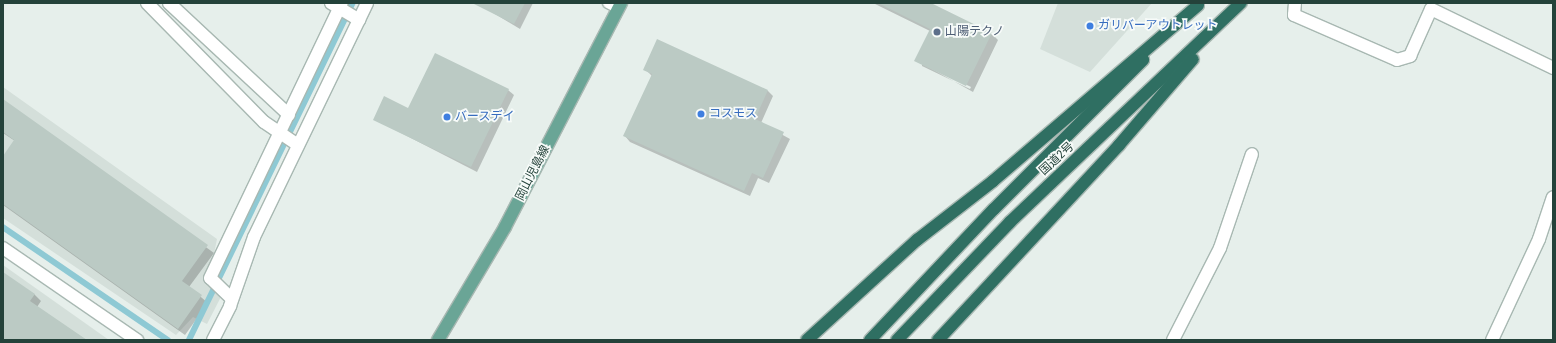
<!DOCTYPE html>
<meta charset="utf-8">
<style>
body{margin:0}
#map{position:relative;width:1556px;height:343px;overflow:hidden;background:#e6efeb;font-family:"Roboto Condensed","Noto Sans JP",sans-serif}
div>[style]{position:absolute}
.built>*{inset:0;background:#d4dfda}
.shadow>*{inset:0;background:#0003}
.stream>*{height:5.5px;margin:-2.75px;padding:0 2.75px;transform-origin:2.75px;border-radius:2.75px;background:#8ec9d4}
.building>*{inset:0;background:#bbcac4}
.roads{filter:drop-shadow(1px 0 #a8b8b2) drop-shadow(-1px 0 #a8b8b2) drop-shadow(0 1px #a8b8b2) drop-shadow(0 -1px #a8b8b2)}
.lane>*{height:10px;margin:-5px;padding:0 5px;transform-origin:5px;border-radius:5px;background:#fff}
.street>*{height:12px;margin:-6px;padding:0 6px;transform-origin:6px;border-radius:6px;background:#fff}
.secondary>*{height:12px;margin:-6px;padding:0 6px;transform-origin:6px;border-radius:6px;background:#fff}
.primary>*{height:12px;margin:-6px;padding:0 6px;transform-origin:6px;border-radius:6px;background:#6aa596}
.highway>*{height:12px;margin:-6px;padding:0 6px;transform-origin:6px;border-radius:6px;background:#2f6f62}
.dots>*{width:11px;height:11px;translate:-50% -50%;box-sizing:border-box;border:2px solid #f7fbf9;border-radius:50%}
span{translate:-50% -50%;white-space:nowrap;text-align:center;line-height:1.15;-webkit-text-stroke:3.5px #f7fbf9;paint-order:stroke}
.shop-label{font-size:12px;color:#366cbe}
.left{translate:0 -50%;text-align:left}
.service-label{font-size:12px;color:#4e5e75}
.street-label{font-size:12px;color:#24423a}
.frame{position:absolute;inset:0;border:4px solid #24423a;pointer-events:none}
</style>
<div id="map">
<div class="built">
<i style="clip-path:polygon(1058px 3px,1152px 3px,1090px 72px,1040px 49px)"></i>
<i style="clip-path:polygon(3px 87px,217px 239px,212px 264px,225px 289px,207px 324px,193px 317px,176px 335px,3px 218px)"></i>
<i style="clip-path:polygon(3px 265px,109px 340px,3px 340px)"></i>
</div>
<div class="shadow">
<i style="clip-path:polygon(494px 3px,533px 3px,520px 29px,490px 11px)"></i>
<i style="clip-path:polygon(evenodd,873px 3px,929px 3px,992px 34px,998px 40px,973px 92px,916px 60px,930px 31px,873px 3px,922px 63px,971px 87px,970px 89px,922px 66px,922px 63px)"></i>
<i style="clip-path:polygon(645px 69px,768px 91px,773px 96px,761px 123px,790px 139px,769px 183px,758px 178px,750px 196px,630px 142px,625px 136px,652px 76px)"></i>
<i style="clip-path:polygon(508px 90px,514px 95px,477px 172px,374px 119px)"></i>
<i style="clip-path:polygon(3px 101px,214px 253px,189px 287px,208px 303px,185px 335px,3px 205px,3px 158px,15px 141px,3px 133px)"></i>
<i style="clip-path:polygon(3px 274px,34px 294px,41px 301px,37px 307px,86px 340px,3px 340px)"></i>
</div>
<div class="stream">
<i style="left:3px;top:227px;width:200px;rotate:34.4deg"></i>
<i style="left:189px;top:340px;width:375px;rotate:-64.1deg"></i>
</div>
<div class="building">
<i style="clip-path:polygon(472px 3px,525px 3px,514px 24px)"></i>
<i style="clip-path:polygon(878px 3px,931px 3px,992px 33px,966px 86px,914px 61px,930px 29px)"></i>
<i style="clip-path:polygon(657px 39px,768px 90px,755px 119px,784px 132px,763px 178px,752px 173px,744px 191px,623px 136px,652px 74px,643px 70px)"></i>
<i style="clip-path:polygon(435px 53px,509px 89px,471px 167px,373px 120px,384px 96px,408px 108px)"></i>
<i style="clip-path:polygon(3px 99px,208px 245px,182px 281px,202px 295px,178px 329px,3px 204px,3px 156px,14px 140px,3px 132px)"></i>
<i style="clip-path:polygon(3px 272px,35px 294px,30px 301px,87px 340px,3px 340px)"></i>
</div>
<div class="roads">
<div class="lane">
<i style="left:608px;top:3px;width:11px;rotate:27deg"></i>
</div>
<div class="street">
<i style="left:147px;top:3px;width:167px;rotate:45.5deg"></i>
<i style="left:264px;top:122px;width:41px;rotate:34.1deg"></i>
<i style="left:169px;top:3px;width:164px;rotate:43deg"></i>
<i style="left:331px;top:3px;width:33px;rotate:31deg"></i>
<i style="left:1295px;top:3px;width:12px;rotate:95deg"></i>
<i style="left:1294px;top:15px;width:112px;rotate:23.6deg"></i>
<i style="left:1397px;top:60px;width:14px;rotate:-17deg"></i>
<i style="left:1410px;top:56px;width:51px;rotate:-65.9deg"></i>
<i style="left:1431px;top:9px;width:136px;rotate:25.8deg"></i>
<i style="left:232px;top:299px;width:30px;rotate:-136deg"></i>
<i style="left:210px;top:278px;width:305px;rotate:-64.4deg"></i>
<i style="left:213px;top:340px;width:38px;rotate:-63deg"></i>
<i style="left:230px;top:306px;width:73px;rotate:-70.8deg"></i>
<i style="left:254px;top:237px;width:260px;rotate:-64.2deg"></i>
<i style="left:1173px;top:340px;width:103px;rotate:-62.9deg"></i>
<i style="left:1220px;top:248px;width:99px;rotate:-71.2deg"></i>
<i style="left:1492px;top:340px;width:111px;rotate:-65deg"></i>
<i style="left:1539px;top:239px;width:44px;rotate:-71.6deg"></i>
</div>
<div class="secondary">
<i style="left:3px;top:248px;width:163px;rotate:34.5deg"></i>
</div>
<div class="primary">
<i style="left:438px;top:340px;width:131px;rotate:-59.3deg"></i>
<i style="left:505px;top:227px;width:252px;rotate:-62.6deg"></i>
</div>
<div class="highway">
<i style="left:807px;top:340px;width:149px;rotate:-42.3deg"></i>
<i style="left:917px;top:240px;width:96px;rotate:-37.8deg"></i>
<i style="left:993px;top:181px;width:270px;rotate:-40.6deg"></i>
<i style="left:870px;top:340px;width:180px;rotate:-46.6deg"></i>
<i style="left:994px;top:209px;width:211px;rotate:-45deg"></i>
<i style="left:897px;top:340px;width:163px;rotate:-46.2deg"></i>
<i style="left:1010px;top:222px;width:318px;rotate:-43.5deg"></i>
<i style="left:938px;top:340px;width:266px;rotate:-47.1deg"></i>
<i style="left:1119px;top:145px;width:113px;rotate:-49.3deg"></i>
</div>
</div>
<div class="dots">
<i style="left:1090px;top:26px;background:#3f7fe0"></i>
<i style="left:937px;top:32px;background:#5c6f8a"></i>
<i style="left:701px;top:114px;background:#3f7fe0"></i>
<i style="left:447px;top:117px;background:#3f7fe0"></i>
</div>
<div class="shop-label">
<span class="left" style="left:1098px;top:26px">ガリバーアウトレット</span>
<span class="left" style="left:709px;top:114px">コスモス</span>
<span class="left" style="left:455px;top:117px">バースデイ</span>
</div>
<div class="service-label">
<span class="left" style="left:945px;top:32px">山陽テクノ</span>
</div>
<div class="street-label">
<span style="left:1057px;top:159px;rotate:-43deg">国道2号</span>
<span style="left:533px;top:173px;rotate:-63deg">岡山児島線</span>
</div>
<div class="frame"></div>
</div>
